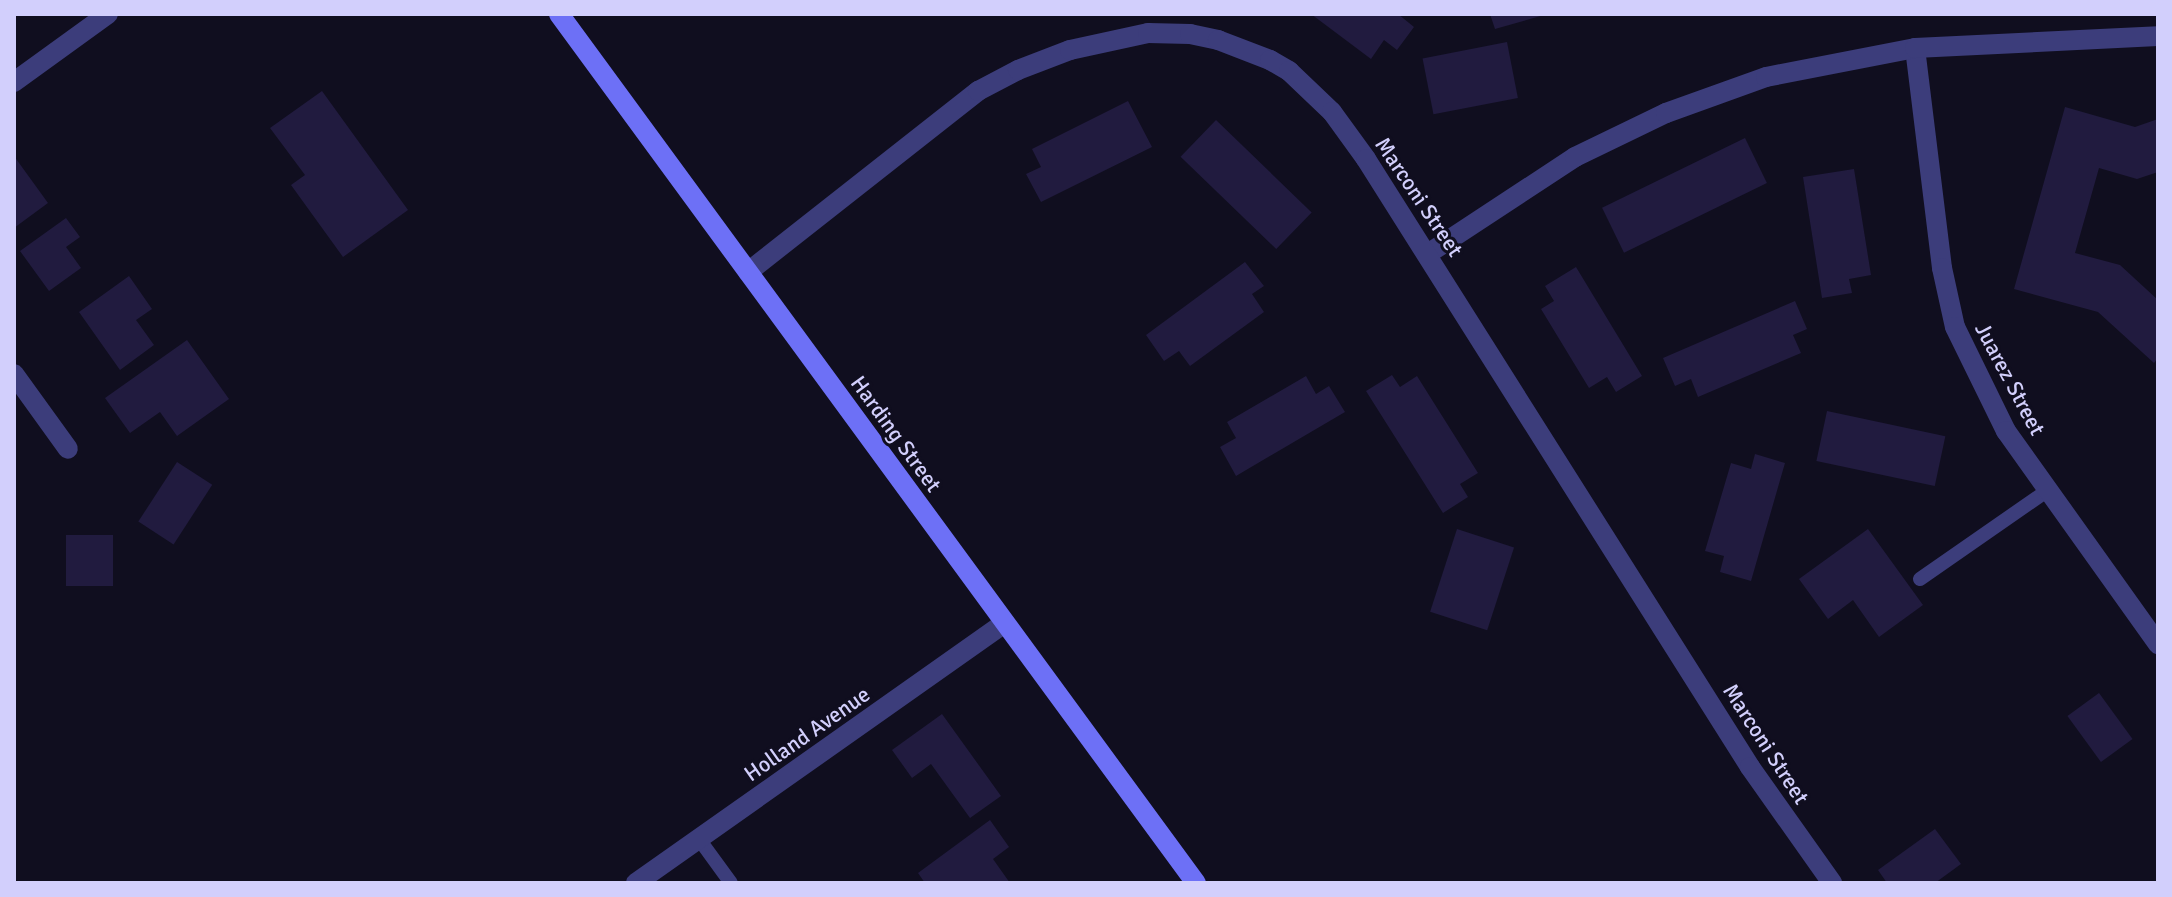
<!DOCTYPE html>
<style>
body{margin:0}
#map{position:relative;width:2172px;height:897px;overflow:hidden;background:#100e1f;font-family:Signika,sans-serif}
div>[style]{position:absolute}
.building>*{inset:0;background:#211b3f;transform-origin:0 0}
.lane>*{height:14px;margin:-7px;padding:0 7px;transform-origin:7px;border-radius:7px;background:#3c3d7b}
.street>*{height:20px;margin:-10px;padding:0 10px;transform-origin:10px;border-radius:10px;background:#3c3d7b}
.secondary>*{height:20px;margin:-10px;padding:0 10px;transform-origin:10px;border-radius:10px;background:#6d70f6}
span{translate:-50% -50%;white-space:nowrap;text-align:center;line-height:1.15;-webkit-text-stroke:6px #100e1f;paint-order:stroke}
.street-label{font-size:22px;color:#d2cffc}
.frame{position:absolute;inset:0;border:16px solid #d2cffc;pointer-events:none}
</style>
<div id="map">
<div class="building">
<i style="clip-path:polygon(1311px 14px,1398px 14px,1414px 27px,1397px 50px,1384px 40px,1371px 59px)"></i>
<i style="clip-path:polygon(1490px 14px,1544px 14px,1544px 15px,1495px 29px)"></i>
<i style="left:1507px;top:42px;width:57px;height:86px;rotate:79deg"></i>
<i style="clip-path:polygon(322px 91px,408px 210px,343px 257px,291px 185px,305px 175px,270px 128px)"></i>
<i style="clip-path:polygon(1128px 101px,1152px 147px,1041px 202px,1026px 174px,1041px 167px,1032px 149px)"></i>
<i style="clip-path:polygon(2065px 107px,2135px 127px,2158px 119px,2158px 172px,2137px 179px,2099px 168px,2075px 253px,2120px 265px,2158px 300px,2158px 358px,2154px 363px,2098px 312px,2014px 289px)"></i>
<i style="left:1216px;top:120px;width:133px;height:51px;rotate:44deg"></i>
<i style="left:1745px;top:138px;width:50px;height:159px;rotate:64deg"></i>
<i style="clip-path:polygon(14px 156px,48px 203px,14px 228px)"></i>
<i style="clip-path:polygon(1854px 169px,1871px 275px,1849px 279px,1852px 293px,1822px 298px,1803px 177px)"></i>
<i style="clip-path:polygon(66px 218px,80px 237px,66px 247px,81px 268px,49px 291px,20px 251px)"></i>
<i style="clip-path:polygon(1245px 262px,1264px 286px,1252px 294px,1264px 312px,1190px 366px,1179px 351px,1164px 361px,1146px 335px)"></i>
<i style="clip-path:polygon(1576px 267px,1642px 376px,1616px 392px,1607px 377px,1589px 388px,1541px 309px,1554px 301px,1545px 286px)"></i>
<i style="clip-path:polygon(129px 276px,152px 309px,136px 320px,154px 345px,120px 370px,79px 312px)"></i>
<i style="clip-path:polygon(1795px 301px,1807px 329px,1793px 335px,1801px 353px,1698px 397px,1691px 379px,1675px 386px,1663px 358px)"></i>
<i style="clip-path:polygon(187px 340px,229px 399px,177px 436px,160px 412px,130px 433px,105px 398px)"></i>
<i style="clip-path:polygon(1392px 375px,1400px 387px,1417px 376px,1478px 473px,1460px 484px,1468px 497px,1443px 513px,1366px 391px)"></i>
<i style="clip-path:polygon(1306px 376px,1316px 394px,1329px 386px,1345px 412px,1236px 476px,1220px 447px,1236px 438px,1227px 422px)"></i>
<i style="left:1827px;top:411px;width:121px;height:51px;rotate:12deg"></i>
<i style="clip-path:polygon(1755px 454px,1785px 463px,1751px 581px,1720px 572px,1724px 556px,1705px 551px,1731px 463px,1751px 469px)"></i>
<i style="left:177px;top:462px;width:42px;height:71px;rotate:33deg"></i>
<i style="left:1457px;top:529px;width:60px;height:87px;rotate:18deg"></i>
<i style="clip-path:polygon(1868px 529px,1923px 605px,1879px 637px,1853px 600px,1828px 619px,1799px 579px)"></i>
<i style="left:66px;top:535px;width:47px;height:51px"></i>
<i style="left:2099px;top:693px;width:57px;height:39px;rotate:54deg"></i>
<i style="clip-path:polygon(942px 714px,1001px 796px,970px 818px,931px 764px,912px 778px,892px 750px)"></i>
<i style="clip-path:polygon(990px 820px,1009px 847px,993px 859px,1010px 883px,925px 883px,918px 873px)"></i>
<i style="clip-path:polygon(1935px 829px,1961px 864px,1935px 883px,1887px 883px,1878px 870px)"></i>
</div>
<div class="lane">
<i style="left:1920px;top:579px;width:156px;rotate:-34.8deg"></i>
<i style="left:699px;top:839px;width:54px;rotate:54deg"></i>
</div>
<div class="street">
<i style="left:1915px;top:48px;width:222px;rotate:83deg"></i>
<i style="left:1942px;top:268px;width:60px;rotate:77.6deg"></i>
<i style="left:1955px;top:327px;width:116px;rotate:63.9deg"></i>
<i style="left:2006px;top:431px;width:262px;rotate:54.5deg"></i>
<i style="left:14px;top:82px;width:116px;rotate:-35.9deg"></i>
<i style="left:1429px;top:253px;width:175px;rotate:-33.3deg"></i>
<i style="left:1575px;top:157px;width:101px;rotate:-25.8deg"></i>
<i style="left:1666px;top:113px;width:106px;rotate:-19.8deg"></i>
<i style="left:1766px;top:77px;width:152px;rotate:-11deg"></i>
<i style="left:1915px;top:48px;width:243px;rotate:-2.8deg"></i>
<i style="left:748px;top:272px;width:293px;rotate:-38.2deg"></i>
<i style="left:978px;top:91px;width:45px;rotate:-27.7deg"></i>
<i style="left:1018px;top:70px;width:56px;rotate:-21deg"></i>
<i style="left:1070px;top:50px;width:80px;rotate:-12.3deg"></i>
<i style="left:1148px;top:33px;width:42px;rotate:1.4deg"></i>
<i style="left:1190px;top:34px;width:29px;rotate:12deg"></i>
<i style="left:1218px;top:40px;width:56px;rotate:21deg"></i>
<i style="left:1270px;top:60px;width:22px;rotate:30deg"></i>
<i style="left:1289px;top:71px;width:59px;rotate:43.6deg"></i>
<i style="left:1332px;top:112px;width:58px;rotate:54.1deg"></i>
<i style="left:1366px;top:159px;width:719px;rotate:57.72deg"></i>
<i style="left:1750px;top:767px;width:142px;rotate:54.7deg"></i>
<i style="left:14px;top:374px;width:92px;rotate:54.2deg"></i>
<i style="left:636px;top:883px;width:451px;rotate:-35.2deg"></i>
</div>
<div class="secondary">
<i style="left:559px;top:14px;width:1077px;rotate:53.76deg"></i>
</div>
<div class="street-label">
<span style="left:1419px;top:197px;rotate:56deg">Marconi Street</span>
<span style="left:2010px;top:379px;rotate:62deg">Juarez Street</span>
<span style="left:896px;top:434px;rotate:54deg">Harding Street</span>
<span style="left:807px;top:734px;rotate:-35deg">Holland Avenue</span>
<span style="left:1766px;top:744px;rotate:57deg">Marconi Street</span>
</div>
<div class="frame"></div>
</div>
